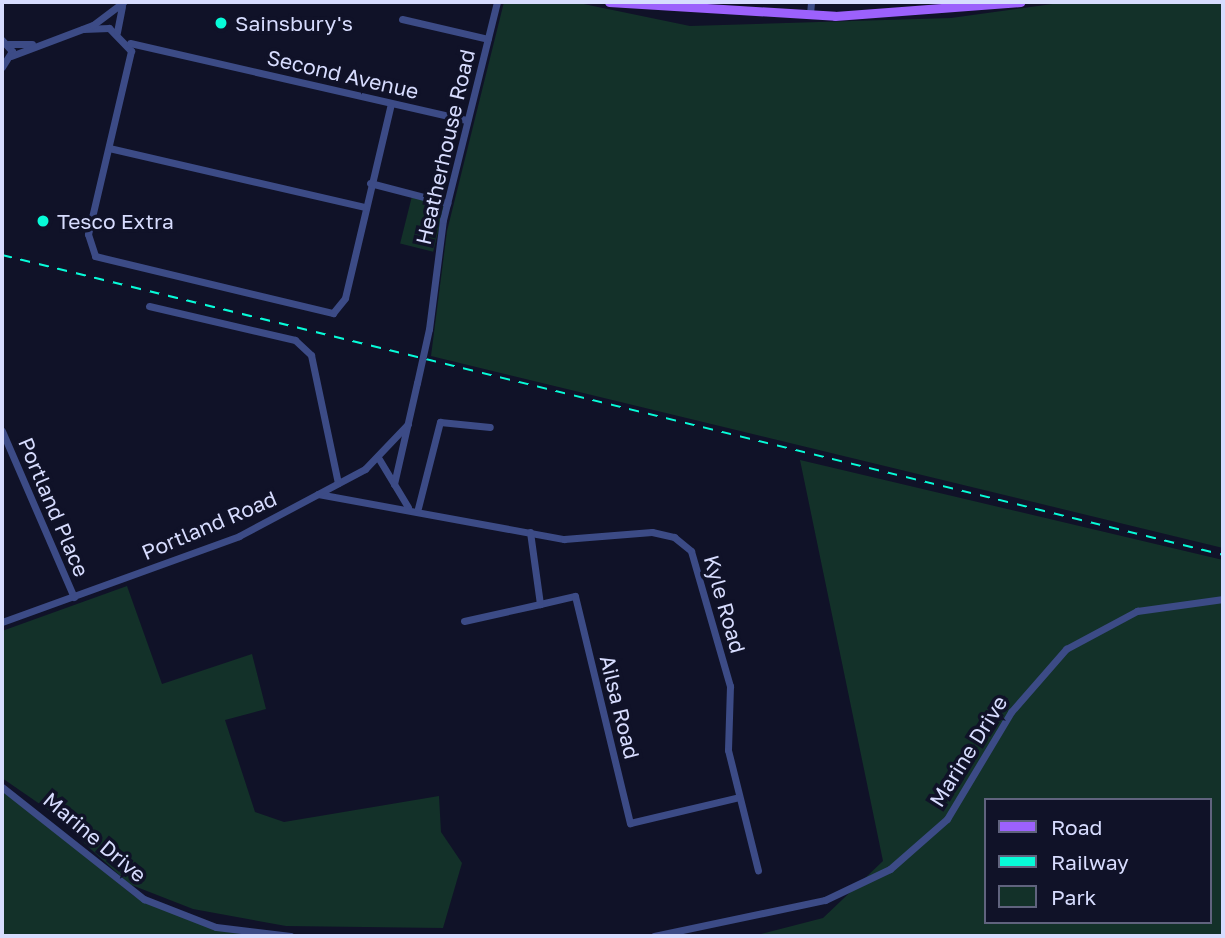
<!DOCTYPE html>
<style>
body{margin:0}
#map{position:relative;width:1225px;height:938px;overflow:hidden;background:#101228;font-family:"Golos Text",sans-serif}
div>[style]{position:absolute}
.green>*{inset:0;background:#133129;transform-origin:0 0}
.minor>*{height:7px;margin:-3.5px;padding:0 3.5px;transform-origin:3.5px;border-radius:3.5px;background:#3c4b86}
.major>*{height:9px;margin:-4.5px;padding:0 4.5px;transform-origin:4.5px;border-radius:4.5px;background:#9c61fc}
.rail>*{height:2px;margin-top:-1px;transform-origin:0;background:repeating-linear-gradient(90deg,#07fbd8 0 10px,transparent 0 19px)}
.minor-bridge>*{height:7px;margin:-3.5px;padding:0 3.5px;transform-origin:3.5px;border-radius:3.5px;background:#3c4b86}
.dots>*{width:19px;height:19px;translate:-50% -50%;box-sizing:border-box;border:4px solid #101228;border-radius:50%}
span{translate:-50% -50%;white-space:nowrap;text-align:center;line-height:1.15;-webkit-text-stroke:7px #101228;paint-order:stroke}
.poi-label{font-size:21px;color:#d7dcfe}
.left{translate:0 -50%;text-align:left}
.street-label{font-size:21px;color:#d7dcfe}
.frame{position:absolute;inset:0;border:4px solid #d7dcfe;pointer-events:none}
.legend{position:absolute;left:984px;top:798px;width:228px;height:126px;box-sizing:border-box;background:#101228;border:2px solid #60637e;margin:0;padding:9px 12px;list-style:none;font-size:21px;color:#d7dcfe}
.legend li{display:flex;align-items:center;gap:14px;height:35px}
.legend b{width:35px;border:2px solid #60637e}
</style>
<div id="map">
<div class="green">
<i style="clip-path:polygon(504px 2px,574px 2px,690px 26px,951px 18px,1067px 2px,1223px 2px,1223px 548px,431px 356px,447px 231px)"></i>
<i style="left:412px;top:196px;width:34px;height:49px;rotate:14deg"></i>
<i style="clip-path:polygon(evenodd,800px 460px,1223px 560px,1223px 936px,753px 936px,823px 918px,883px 861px,800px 460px,985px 800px,1209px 800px,1209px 922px,985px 922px,985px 800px)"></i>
<i style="clip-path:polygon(127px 586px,162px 684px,252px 654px,266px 709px,225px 720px,255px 812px,284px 822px,439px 796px,441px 832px,462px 863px,443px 928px,286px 926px,193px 909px,129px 884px,47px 809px,2px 778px,2px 631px)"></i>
<i style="clip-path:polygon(2px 787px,134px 896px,197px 921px,268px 936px,2px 936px)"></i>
</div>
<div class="minor">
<i style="left:810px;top:14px;width:12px;rotate:-85deg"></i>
<i style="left:402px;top:19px;width:88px;rotate:13.1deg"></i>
<i style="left:83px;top:29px;width:26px;rotate:-2deg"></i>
<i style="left:109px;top:28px;width:32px;rotate:46deg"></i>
<i style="left:131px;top:51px;width:188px;rotate:103.2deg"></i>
<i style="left:88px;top:234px;width:23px;rotate:72deg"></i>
<i style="left:95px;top:256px;width:245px;rotate:13.5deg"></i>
<i style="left:333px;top:313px;width:19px;rotate:-51deg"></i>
<i style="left:345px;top:298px;width:199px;rotate:-76.7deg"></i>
<i style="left:117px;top:32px;width:26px;rotate:-79deg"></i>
<i style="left:2px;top:40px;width:15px;rotate:48deg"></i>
<i style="left:12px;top:51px;width:19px;rotate:122deg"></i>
<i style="left:130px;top:43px;width:346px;rotate:12.9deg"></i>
<i style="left:8px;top:44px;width:24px"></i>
<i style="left:11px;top:56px;width:88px;rotate:-20.7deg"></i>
<i style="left:93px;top:25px;width:38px;rotate:-37deg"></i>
<i style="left:109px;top:148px;width:263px;rotate:13deg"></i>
<i style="left:370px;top:183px;width:80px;rotate:14.6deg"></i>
<i style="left:149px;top:306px;width:150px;rotate:13.1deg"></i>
<i style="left:295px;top:340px;width:22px;rotate:43deg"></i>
<i style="left:311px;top:355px;width:131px;rotate:78.1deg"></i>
<i style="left:429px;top:329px;width:110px;rotate:-82.7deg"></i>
<i style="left:443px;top:220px;width:225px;rotate:-76.1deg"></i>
<i style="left:2px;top:431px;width:181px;rotate:66.6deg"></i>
<i style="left:379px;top:459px;width:56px;rotate:58.9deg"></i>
<i style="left:394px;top:484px;width:104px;rotate:-77.2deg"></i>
<i style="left:318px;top:494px;width:250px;rotate:10.4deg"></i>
<i style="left:564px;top:539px;width:88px;rotate:-4.5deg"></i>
<i style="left:652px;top:532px;width:23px;rotate:13deg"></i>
<i style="left:674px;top:537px;width:22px;rotate:39deg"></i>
<i style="left:691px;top:551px;width:141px;rotate:73.9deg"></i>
<i style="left:730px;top:686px;width:64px;rotate:91.8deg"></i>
<i style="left:728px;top:750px;width:124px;rotate:76deg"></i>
<i style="left:418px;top:508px;width:89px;rotate:-75.7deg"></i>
<i style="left:440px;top:422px;width:50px;rotate:5.7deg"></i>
<i style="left:530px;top:532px;width:73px;rotate:82.1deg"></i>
<i style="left:540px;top:604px;width:36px;rotate:-13deg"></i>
<i style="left:575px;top:596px;width:234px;rotate:76.4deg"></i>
<i style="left:630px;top:823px;width:112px;rotate:-13.4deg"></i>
<i style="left:464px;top:621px;width:78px;rotate:-12.6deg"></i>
<i style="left:2px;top:622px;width:252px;rotate:-19.9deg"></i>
<i style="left:239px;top:536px;width:143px;rotate:-28deg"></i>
<i style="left:365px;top:469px;width:62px;rotate:-46.3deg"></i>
<i style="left:2px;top:787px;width:181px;rotate:38.3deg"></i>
<i style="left:144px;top:899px;width:77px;rotate:21.3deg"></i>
<i style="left:216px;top:927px;width:75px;rotate:6.9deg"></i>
<i style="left:654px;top:936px;width:175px;rotate:-11.9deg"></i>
<i style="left:825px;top:900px;width:72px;rotate:-25.5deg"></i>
<i style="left:890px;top:869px;width:76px;rotate:-41.3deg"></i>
<i style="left:947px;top:819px;width:125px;rotate:-59.1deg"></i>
<i style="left:1011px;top:712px;width:84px;rotate:-48.9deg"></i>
<i style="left:1066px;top:649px;width:81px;rotate:-28.2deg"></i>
<i style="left:1137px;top:611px;width:87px;rotate:-7.9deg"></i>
</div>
<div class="major">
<i style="left:609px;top:2px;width:226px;rotate:3.5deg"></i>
<i style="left:835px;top:16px;width:186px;rotate:-4.3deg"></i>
</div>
<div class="rail">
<i style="left:2px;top:255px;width:1257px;rotate:13.8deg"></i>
</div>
<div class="minor-bridge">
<i style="left:417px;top:383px;width:55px;rotate:-77.5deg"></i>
</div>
<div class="dots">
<i style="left:221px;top:23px;background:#07fbd8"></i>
<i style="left:43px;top:221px;background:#07fbd8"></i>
</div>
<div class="poi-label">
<span class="left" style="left:235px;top:23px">Sainsbury's</span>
<span class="left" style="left:57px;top:221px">Tesco Extra</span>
</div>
<div class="street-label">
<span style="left:343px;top:74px;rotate:13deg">Second Avenue</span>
<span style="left:445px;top:147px;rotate:-77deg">Heatherhouse Road</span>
<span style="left:54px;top:507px;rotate:67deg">Portland Place</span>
<span style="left:209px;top:525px;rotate:-23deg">Portland Road</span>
<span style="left:725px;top:604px;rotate:74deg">Kyle Road</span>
<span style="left:620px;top:707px;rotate:76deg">Ailsa Road</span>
<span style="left:968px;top:751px;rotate:-58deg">Marine Drive</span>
<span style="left:95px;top:837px;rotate:40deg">Marine Drive</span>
</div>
<div class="frame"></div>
<ul class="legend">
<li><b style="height:9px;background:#9c61fc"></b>Road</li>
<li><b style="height:9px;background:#07fbd8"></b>Railway</li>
<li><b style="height:19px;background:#133129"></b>Park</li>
</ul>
</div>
